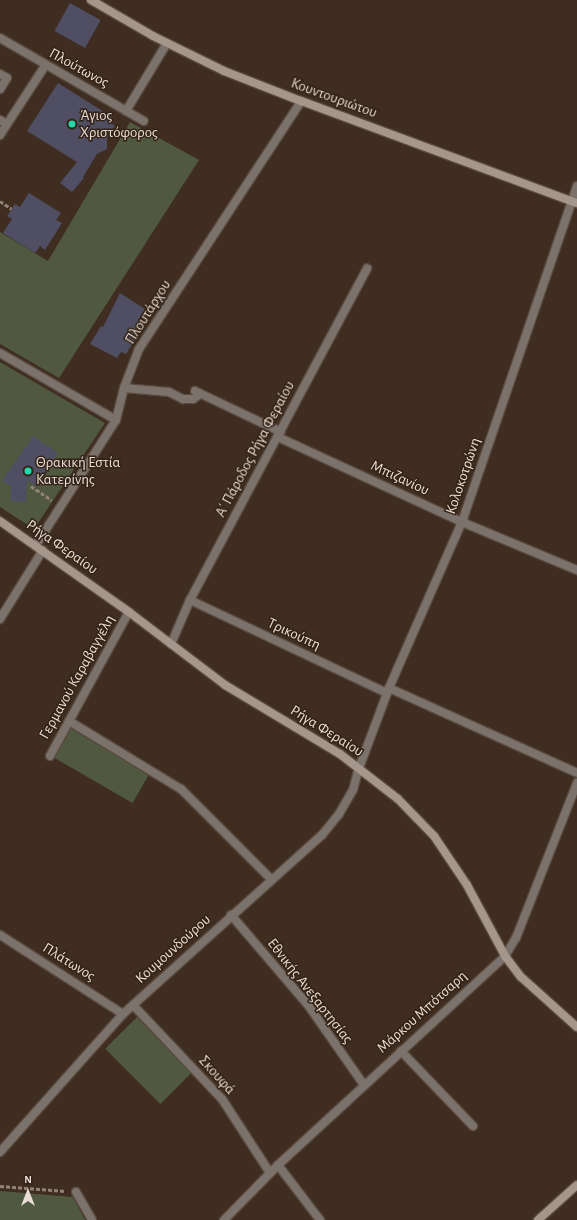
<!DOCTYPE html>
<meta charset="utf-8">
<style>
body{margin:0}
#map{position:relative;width:577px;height:1220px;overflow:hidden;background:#3e2d20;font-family:"Alegreya Sans",sans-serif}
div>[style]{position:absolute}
.green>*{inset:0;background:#505940;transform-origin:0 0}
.building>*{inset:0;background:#4f4e63;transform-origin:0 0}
.path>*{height:2.5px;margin-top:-1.25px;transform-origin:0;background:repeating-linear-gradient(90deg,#928379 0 4px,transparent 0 6px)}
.roads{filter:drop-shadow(1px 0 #59493d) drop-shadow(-1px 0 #59493d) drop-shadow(0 1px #59493d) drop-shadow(0 -1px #59493d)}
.lane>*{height:8px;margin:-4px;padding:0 4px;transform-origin:4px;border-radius:4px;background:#7b726c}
.street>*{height:8px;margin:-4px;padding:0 4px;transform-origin:4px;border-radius:4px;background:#7b726c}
.secondary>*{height:8px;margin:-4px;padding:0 4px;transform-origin:4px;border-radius:4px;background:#a5968c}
.dots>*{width:11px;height:11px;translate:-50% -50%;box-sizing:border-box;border:2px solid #332316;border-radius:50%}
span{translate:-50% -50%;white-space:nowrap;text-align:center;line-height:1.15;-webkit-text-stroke:3px #332316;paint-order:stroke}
.street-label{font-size:15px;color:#e9ddd5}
.poi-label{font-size:15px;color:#e9ddd5}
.left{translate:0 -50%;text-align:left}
.north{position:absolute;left:8px;top:1172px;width:40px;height:40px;-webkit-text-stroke:3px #332316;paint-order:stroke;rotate:0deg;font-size:11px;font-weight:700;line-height:16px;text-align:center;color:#e9ddd5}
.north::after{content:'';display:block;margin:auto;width:14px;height:18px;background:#e9ddd5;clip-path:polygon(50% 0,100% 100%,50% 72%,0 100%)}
</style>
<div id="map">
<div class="green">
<i style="clip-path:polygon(130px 122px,199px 160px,59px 378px,0 344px,0 232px,48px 261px)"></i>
<i style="clip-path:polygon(0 362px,105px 423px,34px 529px,0 507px)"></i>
<i style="left:69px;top:727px;width:93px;height:34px;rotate:30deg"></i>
<i style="left:137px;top:1017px;width:78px;height:45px;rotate:45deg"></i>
<i style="clip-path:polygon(0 1191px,73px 1197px,85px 1220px,0 1220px)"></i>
</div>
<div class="building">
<i style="left:70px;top:3px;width:35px;height:32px;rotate:29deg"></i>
<i style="clip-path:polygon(58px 83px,112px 117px,109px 122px,115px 126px,107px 138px,107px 149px,97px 154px,83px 177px,84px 178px,72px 192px,60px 183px,77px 162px,27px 131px)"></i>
<i style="clip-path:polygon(29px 193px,61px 213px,56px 220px,62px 223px,45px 250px,40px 246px,35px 253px,3px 233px,12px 219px,7px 216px,15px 204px,20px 207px)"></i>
<i style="clip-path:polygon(120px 293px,145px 309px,140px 317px,146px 321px,126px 354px,121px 352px,117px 358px,90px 344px,101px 326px,103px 327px)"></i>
<i style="clip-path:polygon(33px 436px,58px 453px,53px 460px,54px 462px,37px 487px,27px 480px,26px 502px,10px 501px,11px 486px,2px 481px)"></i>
</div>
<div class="path">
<i style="left:0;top:201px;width:14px;rotate:34deg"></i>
<i style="left:31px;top:486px;width:25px;rotate:34deg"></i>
<i style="left:0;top:1186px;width:66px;rotate:4.3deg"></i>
</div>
<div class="roads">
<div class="lane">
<i style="left:0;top:74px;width:8px;rotate:30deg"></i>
<i style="left:7px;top:78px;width:13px;rotate:122deg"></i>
<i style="left:0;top:120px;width:8px;rotate:30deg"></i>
<i style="left:124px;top:388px;width:45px;rotate:5.1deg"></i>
<i style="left:169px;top:392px;width:16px;rotate:27deg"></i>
<i style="left:183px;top:399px;width:10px"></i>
<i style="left:193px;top:399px;width:9px;rotate:-36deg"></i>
</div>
<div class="street">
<i style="left:0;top:38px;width:166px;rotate:30deg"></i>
<i style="left:126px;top:111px;width:79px;rotate:-58.9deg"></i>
<i style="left:0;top:135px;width:82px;rotate:-56.9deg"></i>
<i style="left:0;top:353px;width:134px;rotate:30deg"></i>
<i style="left:195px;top:391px;width:95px;rotate:25.5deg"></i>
<i style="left:278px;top:437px;width:203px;rotate:24.8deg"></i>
<i style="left:462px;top:522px;width:125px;rotate:22.7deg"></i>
<i style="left:36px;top:545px;width:148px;rotate:-57.4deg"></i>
<i style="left:116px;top:420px;width:33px;rotate:-76deg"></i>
<i style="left:124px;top:388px;width:42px;rotate:-69deg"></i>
<i style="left:139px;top:349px;width:296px;rotate:-56.8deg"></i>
<i style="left:190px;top:600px;width:218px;rotate:25.3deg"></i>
<i style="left:0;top:619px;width:81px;rotate:-58.1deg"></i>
<i style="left:171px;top:644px;width:48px;rotate:-66.6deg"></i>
<i style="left:190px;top:600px;width:376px;rotate:-61.9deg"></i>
<i style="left:389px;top:688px;width:206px;rotate:24.3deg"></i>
<i style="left:69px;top:721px;width:131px;rotate:31.3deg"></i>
<i style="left:181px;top:789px;width:127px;rotate:45deg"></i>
<i style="left:50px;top:756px;width:164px;rotate:-61.3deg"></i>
<i style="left:231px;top:915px;width:118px;rotate:49.5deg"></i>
<i style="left:308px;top:1005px;width:98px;rotate:55deg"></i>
<i style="left:0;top:935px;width:146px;rotate:32.7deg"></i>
<i style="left:133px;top:1005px;width:129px;rotate:46.6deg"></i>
<i style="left:222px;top:1099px;width:88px;rotate:57deg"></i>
<i style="left:401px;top:1051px;width:104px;rotate:46.2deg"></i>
<i style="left:0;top:1152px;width:185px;rotate:-48.3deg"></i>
<i style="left:123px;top:1014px;width:268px;rotate:-42deg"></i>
<i style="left:322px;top:835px;width:27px;rotate:-51deg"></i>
<i style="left:339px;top:814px;width:28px;rotate:-60deg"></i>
<i style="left:353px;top:790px;width:23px;rotate:-75deg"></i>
<i style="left:359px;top:768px;width:85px;rotate:-69.4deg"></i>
<i style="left:389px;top:688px;width:181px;rotate:-66.3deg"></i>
<i style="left:462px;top:522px;width:355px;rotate:-71.1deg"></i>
<i style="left:278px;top:1165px;width:69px;rotate:52.6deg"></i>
<i style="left:76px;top:1192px;width:32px;rotate:60deg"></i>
<i style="left:224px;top:1220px;width:77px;rotate:-45.5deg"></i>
<i style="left:278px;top:1165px;width:309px;rotate:-42.6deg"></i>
<i style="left:505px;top:956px;width:21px;rotate:-59deg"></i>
<i style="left:516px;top:938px;width:167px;rotate:-68.5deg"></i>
</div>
<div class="secondary">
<i style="left:91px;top:0;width:72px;rotate:30.1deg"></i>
<i style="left:153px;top:36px;width:79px;rotate:26.2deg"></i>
<i style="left:224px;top:71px;width:83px;rotate:21.3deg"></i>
<i style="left:301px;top:101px;width:294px;rotate:20.3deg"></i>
<i style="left:0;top:521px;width:158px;rotate:35.2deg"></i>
<i style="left:129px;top:612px;width:121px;rotate:37.2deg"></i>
<i style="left:225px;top:685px;width:134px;rotate:31deg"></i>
<i style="left:340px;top:754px;width:73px;rotate:37.8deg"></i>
<i style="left:398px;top:799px;width:52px;rotate:45.8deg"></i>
<i style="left:434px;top:836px;width:59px;rotate:56deg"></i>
<i style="left:467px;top:885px;width:81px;rotate:61.8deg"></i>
<i style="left:505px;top:956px;width:26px;rotate:53deg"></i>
<i style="left:521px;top:977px;width:75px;rotate:41.8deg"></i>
<i style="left:538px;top:1220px;width:52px;rotate:-41.9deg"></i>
</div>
</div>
<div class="dots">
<i style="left:72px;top:124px;background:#27d5ad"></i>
<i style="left:28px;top:471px;background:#27d5ad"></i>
</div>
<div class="street-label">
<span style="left:79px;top:68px;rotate:29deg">Πλούτωνος</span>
<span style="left:334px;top:98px;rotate:20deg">Κουντουριώτου</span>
<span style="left:148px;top:312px;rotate:-58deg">Πλουτάρχου</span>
<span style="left:255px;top:449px;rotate:-62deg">Α΄ Πάροδος Ρήγα Φεραίου</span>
<span style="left:463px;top:476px;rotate:-71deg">Κολοκοτρώνη</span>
<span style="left:400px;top:478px;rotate:25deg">Μπιζανίου</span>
<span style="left:62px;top:547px;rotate:35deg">Ρήγα Φεραίου</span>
<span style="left:294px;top:634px;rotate:25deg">Τρικούπη</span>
<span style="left:77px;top:677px;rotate:-61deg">Γερμανού Καραβαγγέλη</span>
<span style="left:327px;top:731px;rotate:32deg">Ρήγα Φεραίου</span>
<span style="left:173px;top:949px;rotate:-42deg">Κουμουνδούρου</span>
<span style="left:69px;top:962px;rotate:32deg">Πλάτωνος</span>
<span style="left:310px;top:991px;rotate:52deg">Εθνικής Ανεξαρτησίας</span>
<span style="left:422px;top:1012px;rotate:-42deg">Μάρκου Μπότσαρη</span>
<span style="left:217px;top:1075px;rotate:48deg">Σκουφά</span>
</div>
<div class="poi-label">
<span class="left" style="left:80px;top:124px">Άγιος<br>Χριστόφορος</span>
<span class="left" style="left:36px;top:471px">Θρακική Εστία<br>Κατερίνης</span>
</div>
<div class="north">N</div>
</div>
